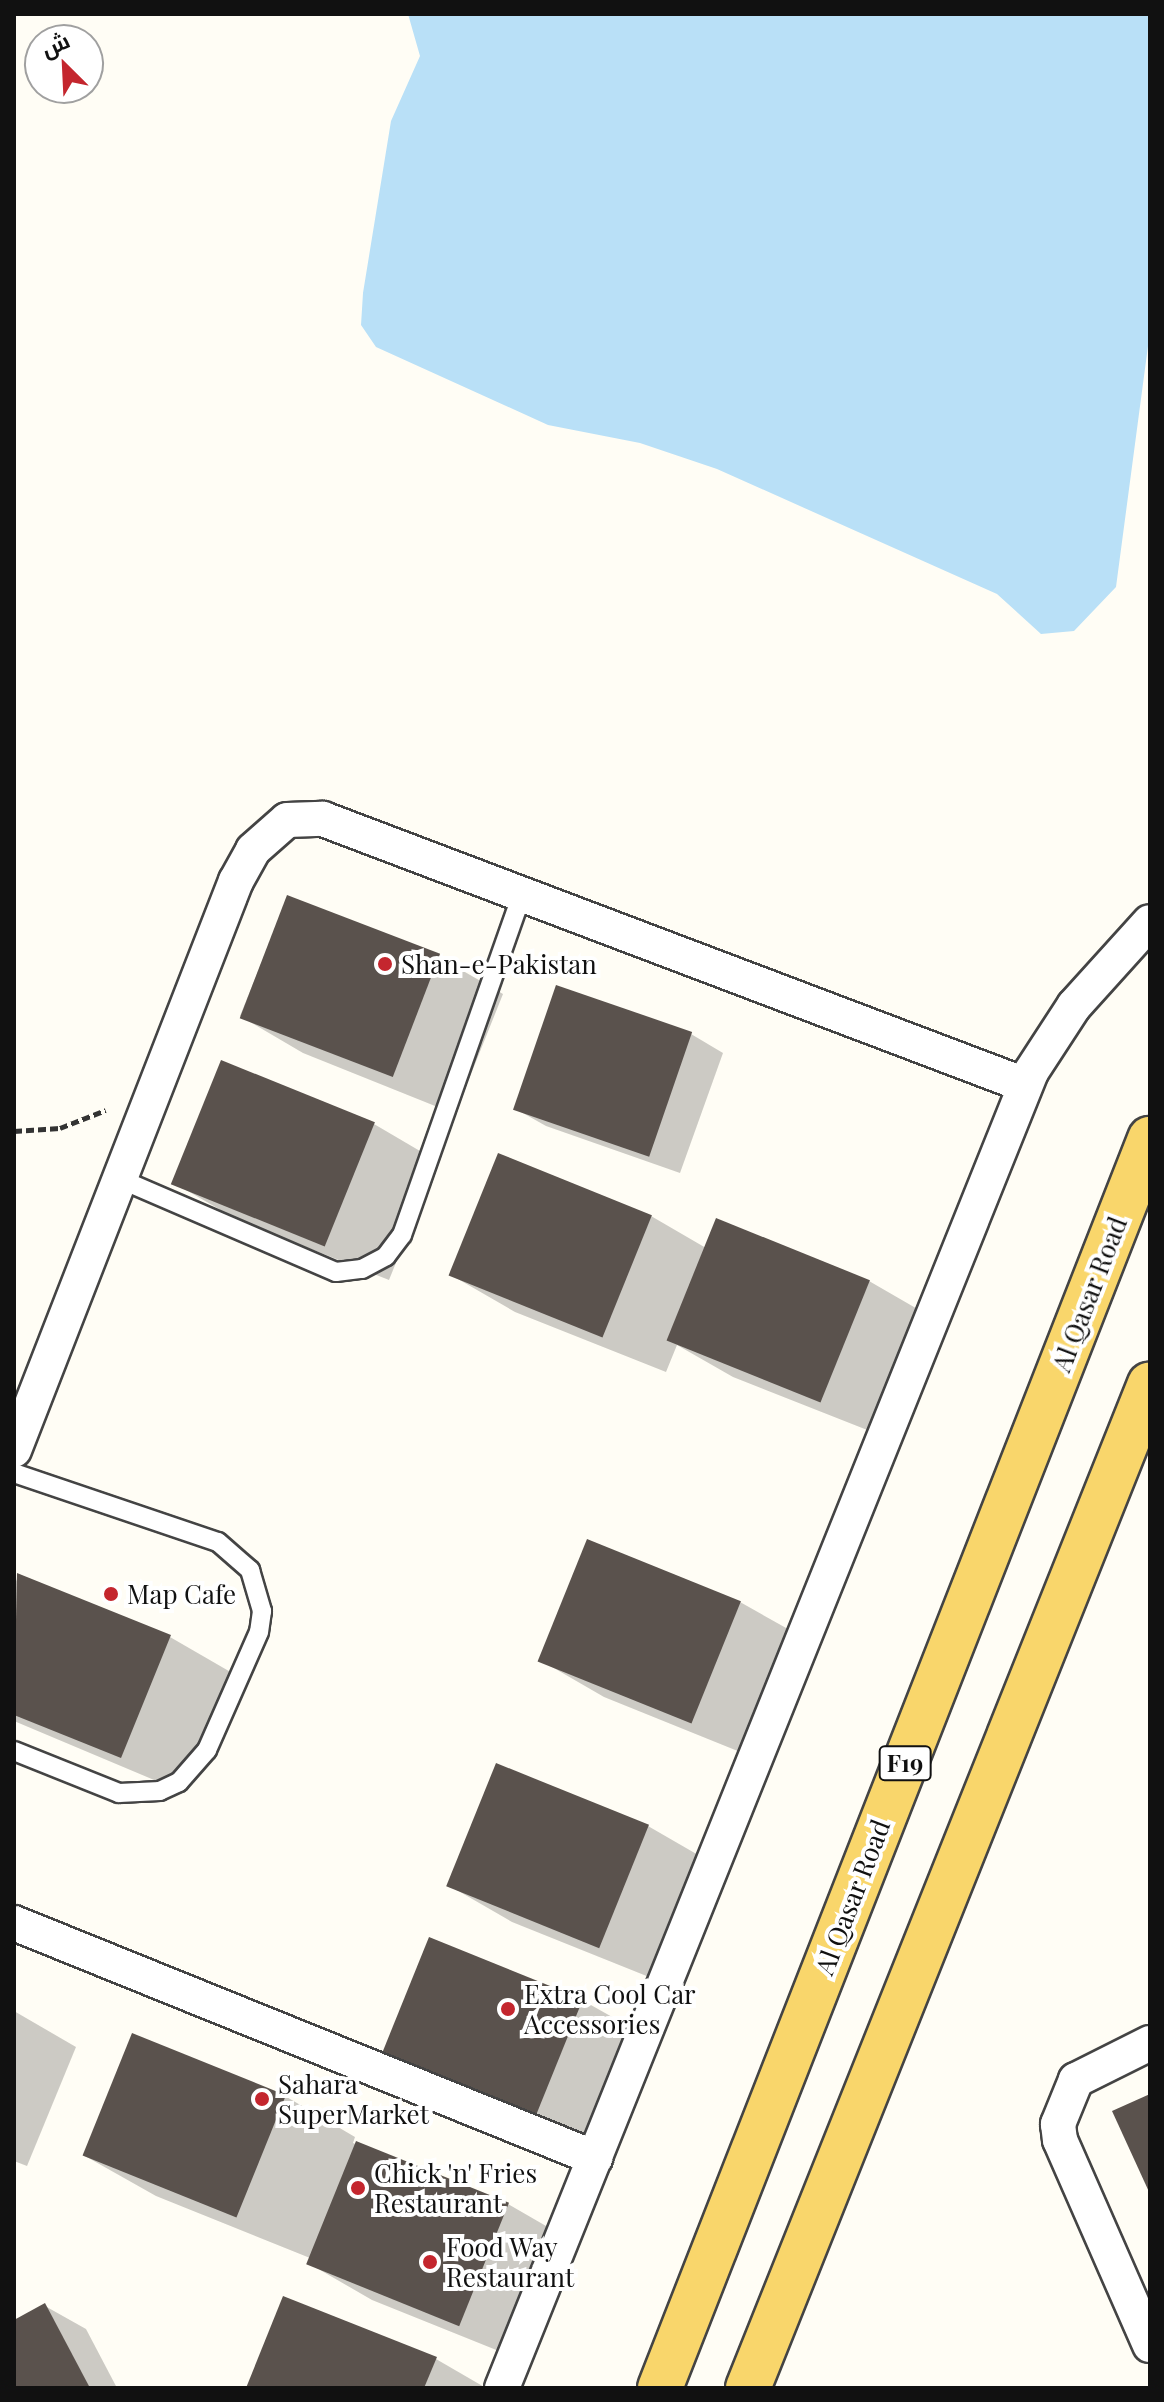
<!DOCTYPE html>
<meta charset="utf-8">
<style>
body{margin:0}
#map{position:relative;width:1164px;height:2402px;overflow:hidden;background:#fffdf5;font-family:"Playfair Display",Cairo,serif}
div>[style]{position:absolute}
.water>*{inset:0;background:#b9e0f7}
.shadow>*{inset:0;background:#0003}
.building>*{inset:0;background:#5a524d;transform-origin:0 0}
.path>*{height:5px;margin-top:-2.5px;transform-origin:0;background:repeating-linear-gradient(90deg,#333 0 8px,transparent 0 12px)}
.roads{filter:drop-shadow(2px 0 #444) drop-shadow(-2px 0 #444) drop-shadow(0 2px #444) drop-shadow(0 -2px #444)}
.lane>*{height:18px;margin:-9px;padding:0 9px;transform-origin:9px;border-radius:9px;background:#fff}
.street>*{height:34px;margin:-17px;padding:0 17px;transform-origin:17px;border-radius:17px;background:#fff}
.primary>*{height:44px;margin:-22px;padding:0 22px;transform-origin:22px;border-radius:22px;background:#f9d66b}
.dots>*{width:22px;height:22px;translate:-50% -50%;box-sizing:border-box;border:4px solid #fff;border-radius:50%}
span{translate:-50% -50%;white-space:nowrap;text-align:center;line-height:1.15;-webkit-text-stroke:8px #fff;paint-order:stroke}
.shield-label span{padding:2px 6px;background:#fff;border:2px solid;border-radius:6px;-webkit-text-stroke-width:0}
.shield-label{font-size:24px;color:#111;font-weight:700}
.poi-label{font-size:26px;color:#111}
.left{translate:0 -50%;text-align:left}
.street-label{font-size:26px;color:#111}
.frame{position:absolute;inset:0;border:16px solid #111;pointer-events:none}
.north{position:absolute;left:24px;top:24px;width:80px;height:80px;box-sizing:border-box;background:#fff;border:2px solid #a0a0a0;border-radius:50%;rotate:336deg;font-size:22px;font-weight:700;line-height:32px;text-align:center;color:#111}
.north::after{content:'';display:block;margin:auto;width:28px;height:36px;background:#c4262e;clip-path:polygon(50% 0,100% 100%,50% 72%,0 100%)}
</style>
<div id="map">
<div class="water">
<i style="clip-path:polygon(408px 14px,1150px 14px,1150px 331px,1116px 587px,1074px 631px,1041px 634px,997px 594px,717px 469px,640px 443px,548px 425px,376px 347px,361px 325px,363px 293px,391px 121px,420px 56px)"></i>
</div>
<div class="shadow">
<i style="clip-path:polygon(288px 897px,439px 957px,503px 994px,455px 1114px,303px 1053px,240px 1016px)"></i>
<i style="clip-path:polygon(691px 1034px,723px 1053px,680px 1173px,546px 1126px,514px 1108px)"></i>
<i style="clip-path:polygon(374px 1124px,437px 1161px,389px 1280px,238px 1220px,174px 1183px)"></i>
<i style="clip-path:polygon(499px 1155px,651px 1216px,706px 1248px,869px 1281px,933px 1318px,885px 1437px,733px 1377px,677px 1345px,666px 1372px,515px 1312px,451px 1275px)"></i>
<i style="clip-path:polygon(18px 1576px,170px 1637px,234px 1674px,185px 1793px,14px 1721px,14px 1587px)"></i>
<i style="clip-path:polygon(740px 1602px,804px 1638px,755px 1758px,604px 1697px,540px 1660px)"></i>
<i style="clip-path:polygon(497px 1766px,648px 1826px,712px 1863px,664px 1983px,512px 1922px,448px 1885px)"></i>
<i style="clip-path:polygon(582px 2000px,646px 2036px,597px 2156px,446px 2096px)"></i>
<i style="clip-path:polygon(14px 2011px,76px 2047px,27px 2166px,14px 2161px)"></i>
<i style="clip-path:polygon(285px 2096px,355px 2137px,353px 2143px,508px 2204px,572px 2241px,524px 2361px,372px 2300px,308px 2263px,310px 2258px,156px 2196px,85px 2156px)"></i>
<i style="clip-path:polygon(45px 2306px,86px 2329px,117px 2388px,14px 2388px,14px 2322px)"></i>
<i style="clip-path:polygon(436px 2359px,486px 2388px,248px 2388px)"></i>
</div>
<div class="building">
<i style="left:287px;top:895px;width:164px;height:132px;rotate:21deg"></i>
<i style="left:556px;top:985px;width:144px;height:132px;rotate:19deg"></i>
<i style="left:221px;top:1060px;width:166px;height:134px;rotate:22deg"></i>
<i style="left:498px;top:1153px;width:166px;height:132px;rotate:22deg"></i>
<i style="left:716px;top:1218px;width:166px;height:132px;rotate:22deg"></i>
<i style="left:587px;top:1539px;width:166px;height:132px;rotate:22deg"></i>
<i style="clip-path:polygon(17px 1573px,171px 1635px,121px 1758px,14px 1715px)"></i>
<i style="left:496px;top:1763px;width:165px;height:133px;rotate:22deg"></i>
<i style="left:429px;top:1937px;width:166px;height:132px;rotate:22deg"></i>
<i style="left:132px;top:2033px;width:166px;height:132px;rotate:22deg"></i>
<i style="clip-path:polygon(1150px 2094px,1150px 2194px,1112px 2111px)"></i>
<i style="left:356px;top:2141px;width:165px;height:133px;rotate:22deg"></i>
<i style="clip-path:polygon(283px 2296px,437px 2357px,424px 2388px,246px 2388px)"></i>
<i style="clip-path:polygon(45px 2303px,90px 2388px,14px 2388px,14px 2320px)"></i>
</div>
<div class="path">
<i style="left:14px;top:1131px;width:46px;rotate:-3.7deg"></i>
<i style="left:60px;top:1128px;width:49px;rotate:-21.4deg"></i>
</div>
<div class="roads">
<div class="lane">
<i style="left:120px;top:1179px;width:235px;rotate:23.3deg"></i>
<i style="left:336px;top:1272px;width:26px;rotate:-7deg"></i>
<i style="left:362px;top:1269px;width:27px;rotate:-28deg"></i>
<i style="left:386px;top:1256px;width:26px;rotate:-53deg"></i>
<i style="left:402px;top:1235px;width:361px;rotate:-70.6deg"></i>
<i style="left:14px;top:1473px;width:215px;rotate:18.7deg"></i>
<i style="left:218px;top:1542px;width:43px;rotate:41.2deg"></i>
<i style="left:250px;top:1570px;width:43px;rotate:73.7deg"></i>
<i style="left:262px;top:1611px;width:21px;rotate:98deg"></i>
<i style="left:259px;top:1632px;width:129px;rotate:113.8deg"></i>
<i style="left:207px;top:1750px;width:43px;rotate:131.2deg"></i>
<i style="left:179px;top:1782px;width:21px;rotate:155deg"></i>
<i style="left:160px;top:1791px;width:41px;rotate:177.2deg"></i>
<i style="left:119px;top:1793px;width:113px;rotate:-158.2deg"></i>
</div>
<div class="street">
<i style="left:14px;top:1450px;width:611px;rotate:-68.69deg"></i>
<i style="left:236px;top:881px;width:35px;rotate:-61deg"></i>
<i style="left:253px;top:850px;width:45px;rotate:-41.4deg"></i>
<i style="left:287px;top:820px;width:36px;rotate:-2deg"></i>
<i style="left:323px;top:819px;width:751px;rotate:20.75deg"></i>
<i style="left:14px;top:1923px;width:627px;rotate:22.02deg"></i>
<i style="left:1150px;top:2043px;width:83px;rotate:153.4deg"></i>
<i style="left:1076px;top:2080px;width:48px;rotate:112.2deg"></i>
<i style="left:1058px;top:2124px;width:16px;rotate:83deg"></i>
<i style="left:1060px;top:2140px;width:224px;rotate:66.3deg"></i>
<i style="left:502px;top:2388px;width:1418px;rotate:-68.1deg"></i>
<i style="left:1031px;top:1072px;width:79px;rotate:-56.9deg"></i>
<i style="left:1074px;top:1006px;width:113px;rotate:-47.9deg"></i>
</div>
<div class="primary">
<i style="left:660px;top:2388px;width:1342px;rotate:-68.58deg"></i>
<i style="left:748px;top:2388px;width:1081px;rotate:-68.18deg"></i>
</div>
</div>
<div class="dots">
<i style="left:385px;top:964px;background:#c4262e"></i>
<i style="left:111px;top:1594px;background:#c4262e"></i>
<i style="left:508px;top:2009px;background:#c4262e"></i>
<i style="left:262px;top:2099px;background:#c4262e"></i>
<i style="left:358px;top:2188px;background:#c4262e"></i>
<i style="left:430px;top:2262px;background:#c4262e"></i>
</div>
<div class="shield-label">
<span style="left:905px;top:1763px">F19</span>
</div>
<div class="poi-label">
<span class="left" style="left:401px;top:964px">Shan-e-Pakistan</span>
<span class="left" style="left:127px;top:1594px">Map Cafe</span>
<span class="left" style="left:524px;top:2009px">Extra Cool Car<br>Accessories</span>
<span class="left" style="left:278px;top:2099px">Sahara<br>SuperMarket</span>
<span class="left" style="left:374px;top:2188px">Chick 'n' Fries<br>Restaurant</span>
<span class="left" style="left:446px;top:2262px">Food Way<br>Restaurant</span>
</div>
<div class="street-label">
<span style="left:1089px;top:1294px;rotate:-69deg">Al Qasar Road</span>
<span style="left:852px;top:1897px;rotate:-69deg">Al Qasar Road</span>
</div>
<div class="frame"></div>
<div class="north">ش</div>
</div>
